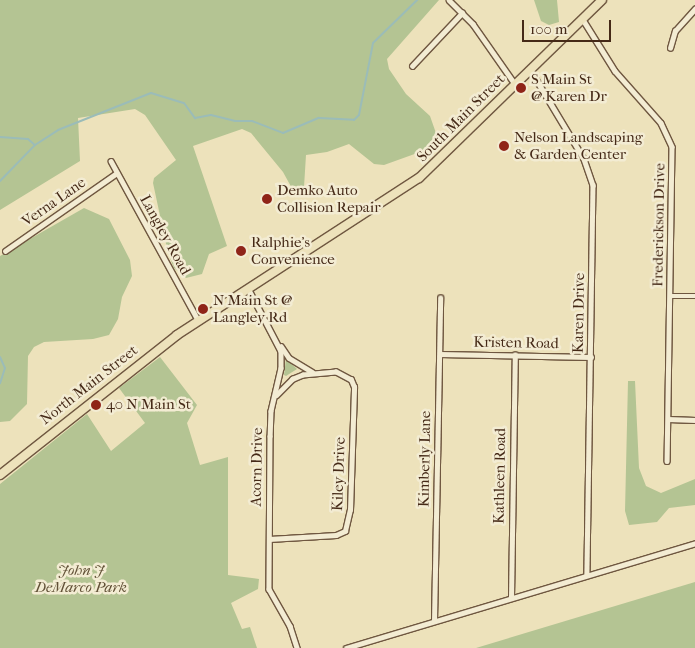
<!DOCTYPE html>
<style>
body{margin:0}
#map{position:relative;width:695px;height:648px;overflow:hidden;background:#ede2bb;font-family:"IM FELL French Canon",serif}
div>[style]{position:absolute}
.green>*{inset:0;background:#b4c493}
.stream>*{height:2px;margin:-1px;padding:0 1px;transform-origin:1px;border-radius:1px;background:#9bbcb8}
.roads{filter:drop-shadow(1px 0 #6f5740) drop-shadow(-1px 0 #6f5740) drop-shadow(0 1px #6f5740) drop-shadow(0 -1px #6f5740)}
.minor>*{height:4.5px;margin:-2.25px;padding:0 2.25px;transform-origin:2.25px;border-radius:2.25px;background:#f3ecd3}
.primary>*{height:8px;margin:-4px;padding:0 4px;transform-origin:4px;border-radius:4px;background:#ede2bb}
.dots>*{width:14px;height:14px;translate:-50% -50%;box-sizing:border-box;border:2px solid #f3ecd3;border-radius:50%}
span{translate:-50% -50%;white-space:nowrap;text-align:center;line-height:1.15;-webkit-text-stroke:5px #f3ecd3;paint-order:stroke}
.poi-label{font-size:15px;color:#452917}
.left{translate:0 -50%;text-align:left}
.street-label{font-size:15px;color:#452917}
.park-label{font-size:15px;color:#615036;font-style:italic}
.scale{position:absolute;left:522px;top:20px;width:89px;height:22px;box-sizing:border-box;border:2px solid #452917;border-top:0;padding-left:6px;font-size:15px;line-height:18px;white-space:nowrap;color:#452917;-webkit-text-stroke:4px #f3ecd3;paint-order:stroke}
</style>
<div id="map">
<div class="green">
<i style="clip-path:polygon(0 0,439px 0,387px 59px,389px 69px,406px 94px,430px 116px,437px 136px,434px 147px,384px 165px,374px 164px,349px 144px,327px 152px,306px 155px,304px 187px,294px 192px,283px 172px,251px 133px,242px 129px,193px 146px,227px 246px,209px 254px,202px 274px,186px 278px,174px 268px,168px 253px,153px 183px,154px 178px,176px 160px,145px 115px,135px 109px,78px 118px,80px 161px,0 210px)"></i>
<i style="clip-path:polygon(534px 0,557px 0,559px 22px,549px 25px,541px 21px)"></i>
<i style="clip-path:polygon(84px 208px,109px 219px,130px 260px,132px 276px,122px 297px,118px 319px,109px 335px,93px 339px,44px 342px,34px 347px,28px 356px,27px 404px,10px 421px,0 422px,0 256px)"></i>
<i style="clip-path:polygon(160px 357px,197px 405px,187px 423px,200px 465px,228px 457px,228px 575px,259px 579px,258px 589px,231px 603px,242px 629px,250px 627px,257px 648px,0 648px,0 484px,87px 414px,111px 451px,145px 423px,119px 388px)"></i>
<i style="clip-path:polygon(286px 359px,297px 369px,286px 376px,284px 375px)"></i>
<i style="clip-path:polygon(628px 381px,635px 381px,639px 468px,646px 486px,661px 493px,695px 479px,695px 505px,669px 508px,657px 522px,629px 525px,625px 511px)"></i>
<i style="clip-path:polygon(695px 582px,695px 648px,476px 648px,665px 591px)"></i>
</div>
<div class="stream">
<i style="left:0;top:137px;width:28px;rotate:4deg"></i>
<i style="left:28px;top:139px;width:9px;rotate:41deg"></i>
<i style="left:0;top:181px;width:50px;rotate:-45.8deg"></i>
<i style="left:35px;top:145px;width:27px;rotate:-33deg"></i>
<i style="left:58px;top:130px;width:100px;rotate:-21.7deg"></i>
<i style="left:151px;top:93px;width:34px;rotate:17deg"></i>
<i style="left:184px;top:103px;width:19px;rotate:54deg"></i>
<i style="left:195px;top:118px;width:16px;rotate:-11deg"></i>
<i style="left:211px;top:115px;width:25px;rotate:14deg"></i>
<i style="left:235px;top:121px;width:17px"></i>
<i style="left:252px;top:121px;width:33px;rotate:21deg"></i>
<i style="left:283px;top:133px;width:39px;rotate:-23deg"></i>
<i style="left:319px;top:118px;width:35px;rotate:3deg"></i>
<i style="left:354px;top:120px;width:7px;rotate:-45deg"></i>
<i style="left:359px;top:115px;width:73px;rotate:-79deg"></i>
<i style="left:373px;top:43px;width:62px;rotate:-44.3deg"></i>
<i style="left:0;top:357px;width:12px;rotate:66deg"></i>
<i style="left:5px;top:368px;width:16px;rotate:108deg"></i>
</div>
<div class="roads">
<div class="minor">
<i style="left:449px;top:0;width:34px;rotate:45deg"></i>
<i style="left:473px;top:24px;width:73px;rotate:55deg"></i>
<i style="left:582px;top:18px;width:62px;rotate:58.1deg"></i>
<i style="left:615px;top:71px;width:69px;rotate:48.5deg"></i>
<i style="left:661px;top:123px;width:26px;rotate:65deg"></i>
<i style="left:672px;top:147px;width:314px;rotate:90.9deg"></i>
<i style="left:670px;top:48px;width:18px;rotate:-74deg"></i>
<i style="left:675px;top:31px;width:30px;rotate:-48deg"></i>
<i style="left:412px;top:66px;width:73px;rotate:-46.7deg"></i>
<i style="left:530px;top:69px;width:105px;rotate:59deg"></i>
<i style="left:584px;top:159px;width:28px;rotate:71deg"></i>
<i style="left:593px;top:185px;width:390px;rotate:90.9deg"></i>
<i style="left:111px;top:161px;width:181px;rotate:61.3deg"></i>
<i style="left:5px;top:251px;width:136px;rotate:-34.9deg"></i>
<i style="left:248px;top:288px;width:71px;rotate:62.4deg"></i>
<i style="left:281px;top:351px;width:17px;rotate:90deg"></i>
<i style="left:281px;top:368px;width:44px;rotate:103.1deg"></i>
<i style="left:271px;top:411px;width:25px;rotate:92deg"></i>
<i style="left:270px;top:436px;width:153px;rotate:90.4deg"></i>
<i style="left:269px;top:589px;width:43px;rotate:60.4deg"></i>
<i style="left:290px;top:626px;width:23px;rotate:72deg"></i>
<i style="left:670px;top:296px;width:25px"></i>
<i style="left:281px;top:346px;width:14px;rotate:56deg"></i>
<i style="left:289px;top:358px;width:27px;rotate:31deg"></i>
<i style="left:440px;top:354px;width:151px;rotate:1.1deg"></i>
<i style="left:668px;top:419px;width:27px;rotate:2deg"></i>
<i style="left:269px;top:539px;width:67px;rotate:-3.4deg"></i>
<i style="left:336px;top:535px;width:10px;rotate:-24deg"></i>
<i style="left:345px;top:531px;width:22px;rotate:-77deg"></i>
<i style="left:350px;top:510px;width:123px;rotate:-88.1deg"></i>
<i style="left:354px;top:387px;width:8px;rotate:-113deg"></i>
<i style="left:351px;top:380px;width:17px;rotate:-152deg"></i>
<i style="left:336px;top:372px;width:33px;rotate:175deg"></i>
<i style="left:303px;top:375px;width:11px;rotate:158deg"></i>
<i style="left:293px;top:379px;width:23px;rotate:135deg"></i>
<i style="left:511px;top:598px;width:243px;rotate:-89.1deg"></i>
<i style="left:434px;top:621px;width:323px;rotate:-88.9deg"></i>
<i style="left:346px;top:648px;width:364px;rotate:-16.7deg"></i>
</div>
<div class="primary">
<i style="left:0;top:475px;width:226px;rotate:-38.3deg"></i>
<i style="left:177px;top:335px;width:288px;rotate:-33deg"></i>
<i style="left:419px;top:178px;width:255px;rotate:-44.2deg"></i>
</div>
</div>
<div class="dots">
<i style="left:521px;top:88px;background:#8f2418"></i>
<i style="left:504px;top:146px;background:#8f2418"></i>
<i style="left:267px;top:199px;background:#8f2418"></i>
<i style="left:241px;top:251px;background:#8f2418"></i>
<i style="left:203px;top:309px;background:#8f2418"></i>
<i style="left:96px;top:405px;background:#8f2418"></i>
</div>
<div class="poi-label">
<span class="left" style="left:531px;top:88px">S Main St<br>@ Karen Dr</span>
<span class="left" style="left:514px;top:146px">Nelson Landscaping<br>&amp; Garden Center</span>
<span class="left" style="left:277px;top:199px">Demko Auto<br>Collision Repair</span>
<span class="left" style="left:251px;top:251px">Ralphie's<br>Convenience</span>
<span class="left" style="left:213px;top:309px">N Main St @<br>Langley Rd</span>
<span class="left" style="left:106px;top:405px">40 N Main St</span>
</div>
<div class="street-label">
<span style="left:461px;top:118px;rotate:-45deg">South Main Street</span>
<span style="left:54px;top:202px;rotate:-35deg">Verna Lane</span>
<span style="left:659px;top:225px;rotate:-89deg">Frederickson Drive</span>
<span style="left:165px;top:235px;rotate:61deg">Langley Road</span>
<span style="left:579px;top:313px;rotate:-89deg">Karen Drive</span>
<span style="left:516px;top:343px;rotate:1deg">Kristen Road</span>
<span style="left:89px;top:385px;rotate:-38deg">North Main Street</span>
<span style="left:425px;top:459px;rotate:-89deg">Kimberly Lane</span>
<span style="left:257px;top:467px;rotate:-89deg">Acorn Drive</span>
<span style="left:339px;top:474px;rotate:-88deg">Kiley Drive</span>
<span style="left:500px;top:476px;rotate:-89deg">Kathleen Road</span>
</div>
<div class="park-label">
<span style="left:81px;top:579px">John J<br>DeMarco Park</span>
</div>
<div class="scale">100 m</div>
</div>
